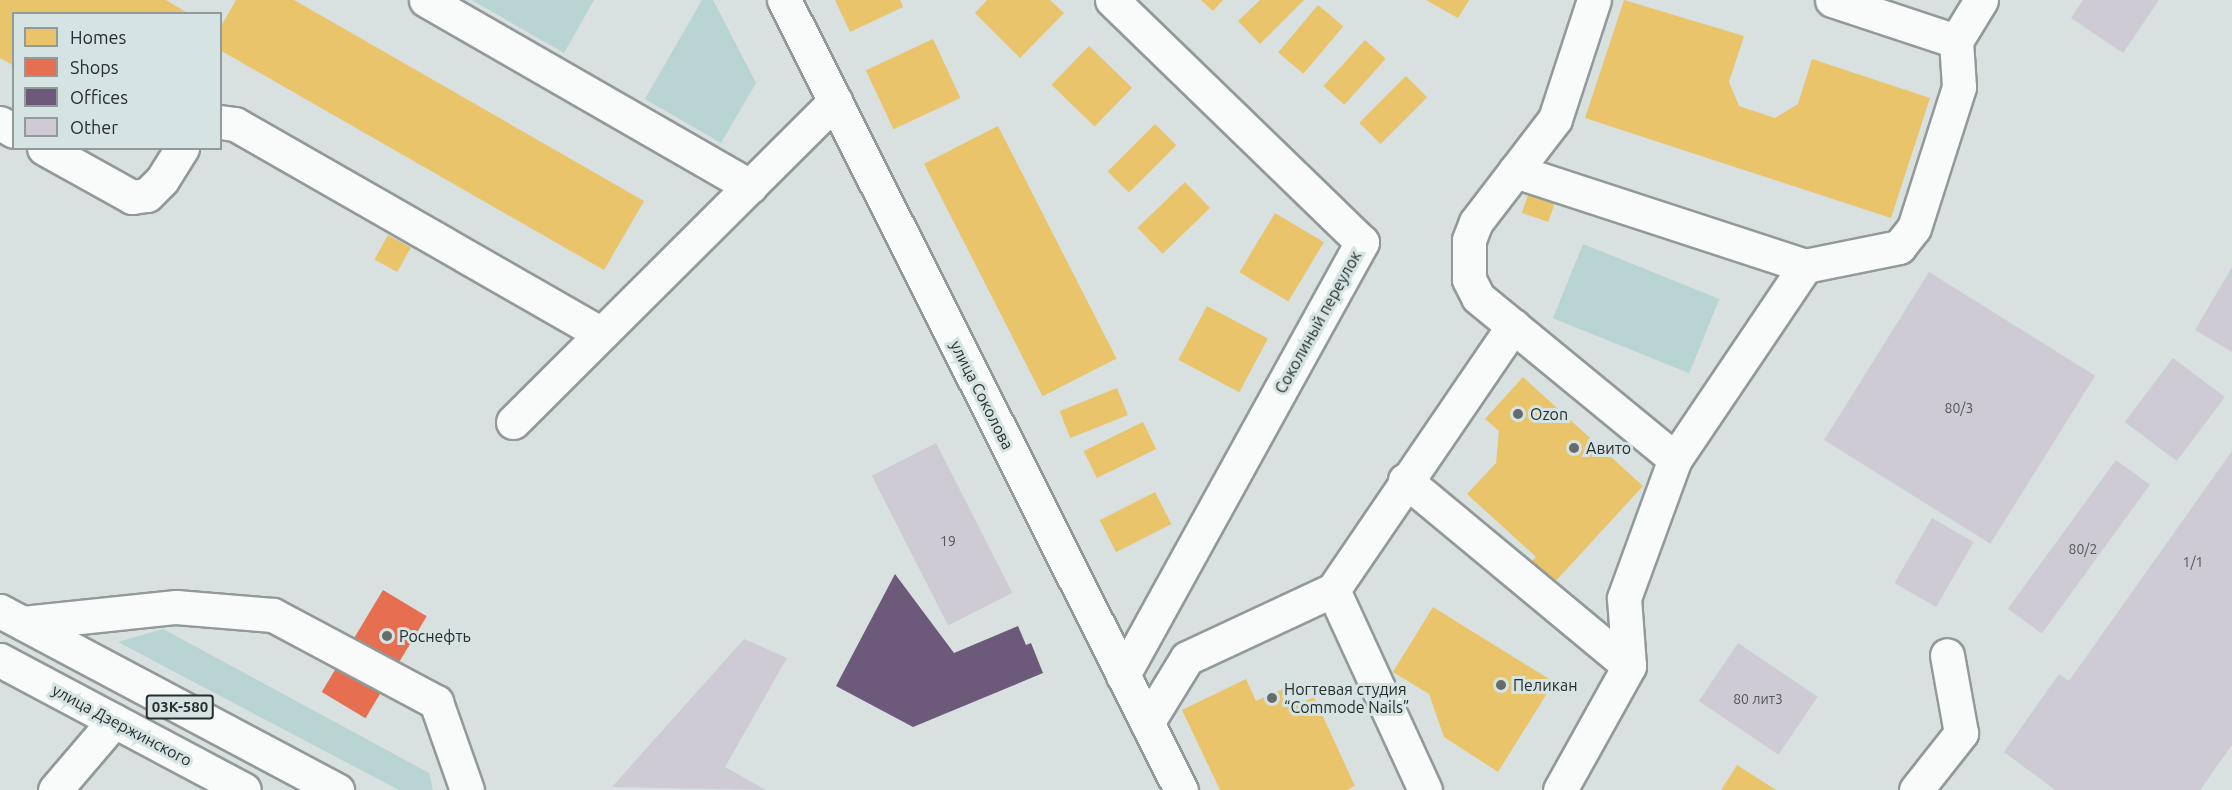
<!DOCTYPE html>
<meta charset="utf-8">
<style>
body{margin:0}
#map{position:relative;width:2232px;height:790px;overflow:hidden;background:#d8e0e0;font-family:Ubuntu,sans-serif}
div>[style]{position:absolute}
.green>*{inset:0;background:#b8d4d3;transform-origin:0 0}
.homes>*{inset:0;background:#e9c46a;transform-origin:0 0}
.shops>*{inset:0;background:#e76f51;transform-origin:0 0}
.offices>*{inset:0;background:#6d597a}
.building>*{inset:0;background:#cecbd5;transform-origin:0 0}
.roads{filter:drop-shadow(2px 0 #939999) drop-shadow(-2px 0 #939999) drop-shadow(0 2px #939999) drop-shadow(0 -2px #939999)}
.minor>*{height:33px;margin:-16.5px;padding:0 16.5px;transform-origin:16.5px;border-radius:16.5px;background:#f9fafa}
.major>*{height:33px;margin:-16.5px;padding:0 16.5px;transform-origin:16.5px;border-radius:16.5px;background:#f9fafa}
.dots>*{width:16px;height:16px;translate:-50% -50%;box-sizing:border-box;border:3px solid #d5e4e3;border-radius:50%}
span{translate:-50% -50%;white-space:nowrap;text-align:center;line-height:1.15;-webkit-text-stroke:6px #d5e4e3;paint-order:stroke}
.number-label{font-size:14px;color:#535659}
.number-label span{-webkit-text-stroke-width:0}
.shield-label span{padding:2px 4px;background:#d5e4e3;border:2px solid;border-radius:4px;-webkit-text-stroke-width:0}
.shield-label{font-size:15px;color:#282d2d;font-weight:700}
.street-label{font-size:16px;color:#282d2d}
.poi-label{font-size:16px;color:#282d2d}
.left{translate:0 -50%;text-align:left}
.legend{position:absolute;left:12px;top:12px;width:210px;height:138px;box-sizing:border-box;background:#d5e4e3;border:2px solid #909b9a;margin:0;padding:8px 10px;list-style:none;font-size:18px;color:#282d2d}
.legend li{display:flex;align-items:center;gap:12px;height:30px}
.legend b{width:30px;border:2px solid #909b9a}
</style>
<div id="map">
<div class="green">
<i style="clip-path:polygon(472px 0,594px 0,564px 53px)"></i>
<i style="clip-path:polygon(702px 0,713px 0,756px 83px,721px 143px,645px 99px)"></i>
<i style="left:1583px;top:244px;width:147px;height:80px;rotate:22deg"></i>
<i style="clip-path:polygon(163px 629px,429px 773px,433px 790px,399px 790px,118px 642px)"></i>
</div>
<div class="homes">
<i style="clip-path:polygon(0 0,166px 0,189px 14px,14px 14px,14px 66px,0 58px)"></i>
<i style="clip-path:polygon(236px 0,294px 0,644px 201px,604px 270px,220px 50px,220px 28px)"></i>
<i style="clip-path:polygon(835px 0,900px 0,903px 7px,850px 32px)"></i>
<i style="clip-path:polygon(987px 0,1050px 0,1064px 13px,1020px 58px,975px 13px)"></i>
<i style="clip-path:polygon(1201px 0,1223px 0,1213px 11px)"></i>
<i style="clip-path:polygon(1260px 0,1304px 0,1260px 44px,1238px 21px)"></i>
<i style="clip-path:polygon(1426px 0,1469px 0,1458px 18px)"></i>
<i style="clip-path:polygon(1624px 0,1744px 36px,1729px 82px,1739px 106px,1775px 118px,1798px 104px,1812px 59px,1930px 98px,1891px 218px,1585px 118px)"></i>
<i style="left:1318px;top:5px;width:33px;height:62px;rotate:40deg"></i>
<i style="left:933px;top:39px;width:65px;height:74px;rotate:65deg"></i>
<i style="left:1365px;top:40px;width:28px;height:62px;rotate:42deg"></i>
<i style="left:1089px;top:46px;width:60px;height:54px;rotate:44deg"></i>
<i style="left:1406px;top:76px;width:30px;height:66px;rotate:45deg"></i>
<i style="left:1155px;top:124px;width:30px;height:67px;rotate:45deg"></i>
<i style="left:998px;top:126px;width:261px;height:83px;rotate:63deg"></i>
<i style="left:1185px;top:182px;width:36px;height:66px;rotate:46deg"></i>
<i style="left:1529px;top:192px;width:28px;height:22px;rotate:19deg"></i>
<i style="left:1275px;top:213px;width:57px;height:69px;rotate:31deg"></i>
<i style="left:388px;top:235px;width:26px;height:28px;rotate:29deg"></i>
<i style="left:1207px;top:306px;width:69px;height:61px;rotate:28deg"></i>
<i style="clip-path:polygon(1523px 377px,1643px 486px,1554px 583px,1531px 562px,1536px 557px,1467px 494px,1496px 463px,1499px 431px,1485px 419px)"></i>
<i style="left:1117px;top:388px;width:29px;height:62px;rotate:68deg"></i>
<i style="left:1143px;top:422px;width:30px;height:66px;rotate:64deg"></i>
<i style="left:1155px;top:492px;width:36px;height:62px;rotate:63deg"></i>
<i style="clip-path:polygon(1433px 607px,1554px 682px,1498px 772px,1444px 737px,1429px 694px,1393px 672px)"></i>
<i style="clip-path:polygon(1246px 679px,1256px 701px,1285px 688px,1293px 706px,1314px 697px,1355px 786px,1347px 790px,1220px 790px,1182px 710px)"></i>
<i style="clip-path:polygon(1737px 765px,1776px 790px,1721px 790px)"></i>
</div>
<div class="shops">
<i style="left:383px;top:590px;width:51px;height:119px;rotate:31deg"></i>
</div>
<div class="offices">
<i style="clip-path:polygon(895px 574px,954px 653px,1018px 626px,1026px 645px,1031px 643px,1043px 673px,913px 727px,836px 686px)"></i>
</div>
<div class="building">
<i style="clip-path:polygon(2083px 0,2159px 0,2123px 53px,2071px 18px)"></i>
<i style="clip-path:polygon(2232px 267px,2232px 352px,2195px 330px)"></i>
<i style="left:1929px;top:272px;width:196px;height:198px;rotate:32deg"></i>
<i style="left:2173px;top:358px;width:65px;height:80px;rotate:37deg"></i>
<i style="left:936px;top:443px;width:168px;height:72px;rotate:63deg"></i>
<i style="clip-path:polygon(2232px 451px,2232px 745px,2200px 790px,2055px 790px,2004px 752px,2059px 674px,2069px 681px)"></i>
<i style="left:2116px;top:460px;width:42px;height:184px;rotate:36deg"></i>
<i style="left:1932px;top:518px;width:48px;height:75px;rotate:30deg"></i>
<i style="clip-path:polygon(744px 639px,787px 658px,725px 767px,766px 790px,612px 787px)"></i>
<i style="left:1738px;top:643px;width:96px;height:70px;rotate:34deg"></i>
</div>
<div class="roads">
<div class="minor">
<i style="left:426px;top:0;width:374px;rotate:29.9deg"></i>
<i style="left:784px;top:0;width:884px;rotate:63.32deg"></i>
<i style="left:1112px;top:0;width:348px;rotate:44.1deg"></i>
<i style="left:1362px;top:242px;width:495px;rotate:118.9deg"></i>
<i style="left:1832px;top:0;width:131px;rotate:18.3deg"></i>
<i style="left:220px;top:122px;width:15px;rotate:8deg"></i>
<i style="left:235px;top:124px;width:422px;rotate:29.8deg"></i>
<i style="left:0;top:123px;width:16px;rotate:30deg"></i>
<i style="left:44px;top:148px;width:101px;rotate:29.1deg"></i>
<i style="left:132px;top:197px;width:15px;rotate:-8deg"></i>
<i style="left:147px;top:195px;width:21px;rotate:-45deg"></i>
<i style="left:162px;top:180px;width:38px;rotate:-58deg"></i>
<i style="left:1515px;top:171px;width:305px;rotate:18.1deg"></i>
<i style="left:513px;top:422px;width:455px;rotate:-44.9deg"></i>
<i style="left:1675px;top:459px;width:233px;rotate:-56deg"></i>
<i style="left:1805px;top:266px;width:96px;rotate:-11.4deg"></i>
<i style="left:1899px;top:247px;width:24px;rotate:-52deg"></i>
<i style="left:1914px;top:228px;width:148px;rotate:-72.3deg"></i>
<i style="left:1959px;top:87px;width:46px;rotate:-93.7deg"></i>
<i style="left:1956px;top:41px;width:48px;rotate:-58.6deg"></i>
<i style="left:1405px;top:480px;width:291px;rotate:39.7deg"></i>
<i style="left:1333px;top:590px;width:320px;rotate:-55.7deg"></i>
<i style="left:23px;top:623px;width:154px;rotate:-6deg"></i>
<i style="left:176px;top:607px;width:97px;rotate:4.7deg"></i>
<i style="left:273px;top:615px;width:185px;rotate:28.1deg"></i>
<i style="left:436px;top:702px;width:93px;rotate:70.6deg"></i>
<i style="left:1147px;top:723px;width:76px;rotate:-58.4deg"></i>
<i style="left:1187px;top:658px;width:161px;rotate:-25deg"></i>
<i style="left:1333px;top:590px;width:220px;rotate:65.3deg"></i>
<i style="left:55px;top:790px;width:91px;rotate:-49.5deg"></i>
<i style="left:1560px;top:790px;width:142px;rotate:-60.9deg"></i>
<i style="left:1629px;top:666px;width:68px;rotate:-94.2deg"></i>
<i style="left:1624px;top:598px;width:148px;rotate:-69.9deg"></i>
<i style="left:1675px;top:459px;width:255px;rotate:-140.6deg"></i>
<i style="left:1478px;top:297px;width:20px;rotate:-117deg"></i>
<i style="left:1469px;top:279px;width:39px;rotate:-90deg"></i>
<i style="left:1469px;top:240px;width:19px;rotate:-69deg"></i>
<i style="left:1476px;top:222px;width:130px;rotate:-52.5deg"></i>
<i style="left:1555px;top:119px;width:125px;rotate:-71.9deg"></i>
<i style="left:1916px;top:790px;width:73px;rotate:-51.7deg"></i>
<i style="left:1961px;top:733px;width:79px;rotate:-100.2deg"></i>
</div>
<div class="major">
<i style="left:0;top:611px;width:382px;rotate:28deg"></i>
<i style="left:0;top:660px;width:276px;rotate:28deg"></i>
</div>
</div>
<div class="dots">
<i style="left:1518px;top:414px;background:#666c6c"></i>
<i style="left:1574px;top:448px;background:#666c6c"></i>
<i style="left:387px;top:636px;background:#666c6c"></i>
<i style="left:1501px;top:685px;background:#666c6c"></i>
<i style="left:1272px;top:698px;background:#666c6c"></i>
</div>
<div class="number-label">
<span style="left:1959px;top:408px">80/3</span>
<span style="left:948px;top:541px">19</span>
<span style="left:2083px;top:549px">80/2</span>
<span style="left:2193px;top:562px">1/1</span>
<span style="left:1758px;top:699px">80 лит3</span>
</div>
<div class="shield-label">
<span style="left:180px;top:707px">03К-580</span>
</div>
<div class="street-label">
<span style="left:1318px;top:322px;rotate:-61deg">Соколиный переулок</span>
<span style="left:982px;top:395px;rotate:63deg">улица Соколова</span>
<span style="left:122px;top:725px;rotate:28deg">улица Дзержинского</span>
</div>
<div class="poi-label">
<span class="left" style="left:1530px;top:414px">Ozon</span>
<span class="left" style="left:1586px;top:448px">Авито</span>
<span class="left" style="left:399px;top:636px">Роснефть</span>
<span class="left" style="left:1513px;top:685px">Пеликан</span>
<span class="left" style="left:1284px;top:698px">Ногтевая студия<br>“Commode Nails”</span>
</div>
<ul class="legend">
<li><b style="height:16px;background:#e9c46a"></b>Homes</li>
<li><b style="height:16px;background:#e76f51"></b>Shops</li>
<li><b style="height:16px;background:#6d597a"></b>Offices</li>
<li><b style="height:16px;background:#cecbd5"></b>Other</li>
</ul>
</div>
